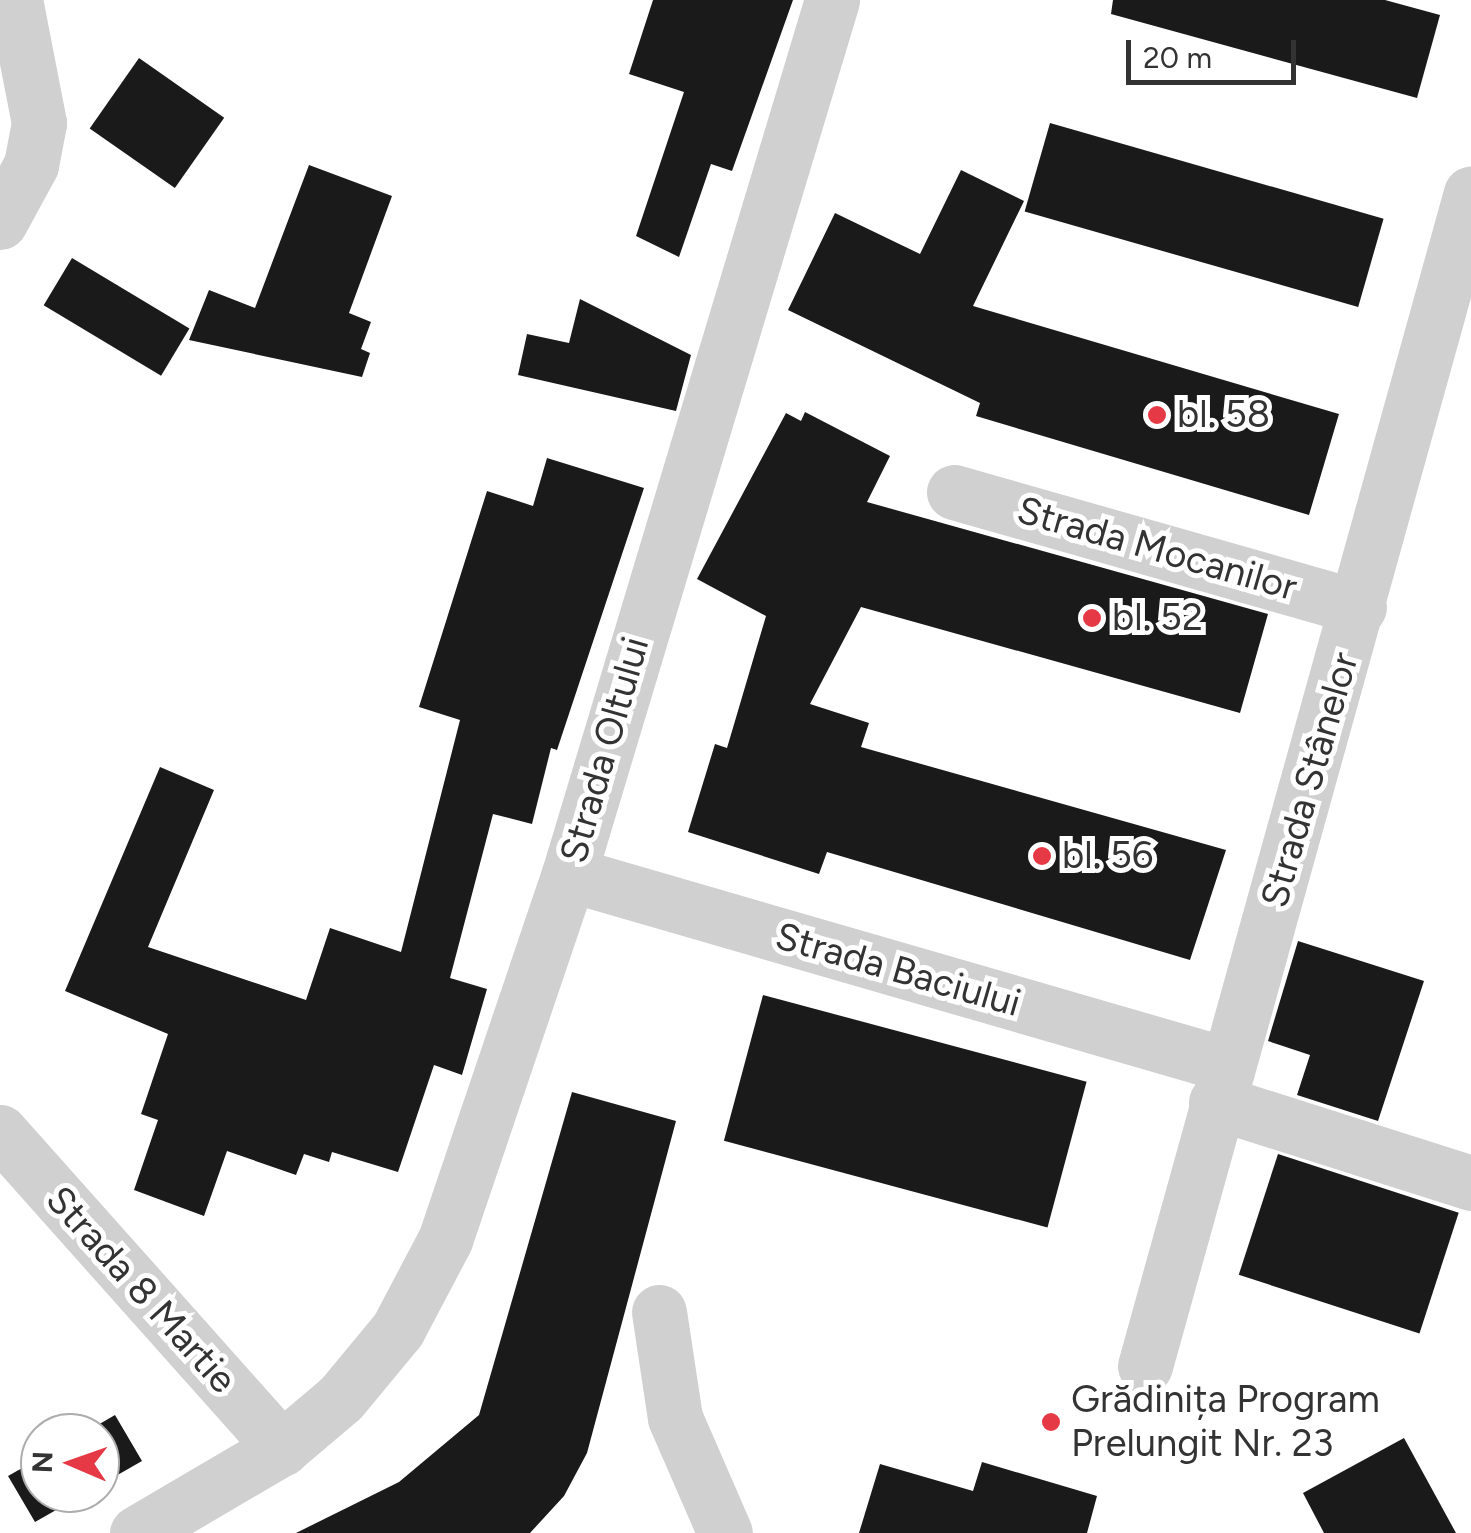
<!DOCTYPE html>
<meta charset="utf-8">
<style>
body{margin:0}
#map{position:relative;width:1471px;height:1533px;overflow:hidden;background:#fff;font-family:Figtree,sans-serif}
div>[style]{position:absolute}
.building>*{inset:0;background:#1a1a1a;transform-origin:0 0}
.street>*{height:55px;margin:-27.5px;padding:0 27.5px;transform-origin:27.5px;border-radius:27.5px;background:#d0d0d0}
.dots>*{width:28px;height:28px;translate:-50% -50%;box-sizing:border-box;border:5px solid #fff;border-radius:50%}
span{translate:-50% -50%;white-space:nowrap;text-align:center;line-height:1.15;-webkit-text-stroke:10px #fff;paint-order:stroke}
.poi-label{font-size:38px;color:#333}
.left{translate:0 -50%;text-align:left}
.street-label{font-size:38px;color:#333}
.north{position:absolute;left:20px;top:1413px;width:100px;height:100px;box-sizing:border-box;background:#fff;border:2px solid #adadad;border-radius:50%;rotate:272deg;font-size:28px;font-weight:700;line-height:40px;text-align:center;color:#333}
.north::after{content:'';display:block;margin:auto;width:35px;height:45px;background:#e63946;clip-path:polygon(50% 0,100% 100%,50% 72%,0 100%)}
.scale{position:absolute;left:1126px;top:40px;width:170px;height:45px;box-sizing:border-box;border:5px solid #333;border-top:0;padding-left:12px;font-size:30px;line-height:35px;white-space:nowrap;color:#333;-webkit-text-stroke:8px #fff;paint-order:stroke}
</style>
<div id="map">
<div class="building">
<i style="clip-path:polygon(653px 0,793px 0,732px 171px,711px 164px,679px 257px,636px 236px,684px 92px,629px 74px)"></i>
<i style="clip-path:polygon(1113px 0,1385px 0,1440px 15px,1417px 98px,1111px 14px)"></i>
<i style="left:139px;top:58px;width:104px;height:86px;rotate:35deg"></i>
<i style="left:1050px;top:123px;width:347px;height:92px;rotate:16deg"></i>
<i style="clip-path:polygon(309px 165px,392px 196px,349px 313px,371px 322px,361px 349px,370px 353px,362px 377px,189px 340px,209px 290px,255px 308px)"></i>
<i style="clip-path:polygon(961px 170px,1024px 201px,973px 306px,1339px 414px,1309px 515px,976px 416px,980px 403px,788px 310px,835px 213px,920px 254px)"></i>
<i style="left:72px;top:258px;width:137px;height:55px;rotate:31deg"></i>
<i style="clip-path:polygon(580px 299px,691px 355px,676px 411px,518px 375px,527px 334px,569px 343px)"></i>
<i style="clip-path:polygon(805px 412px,890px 456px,867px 502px,1268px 614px,1240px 713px,861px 607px,810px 704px,869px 723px,861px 747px,1226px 850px,1190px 960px,827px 852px,819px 874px,688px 832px,715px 744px,727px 748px,766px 616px,697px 579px,786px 413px,801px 421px)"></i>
<i style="clip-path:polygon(547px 458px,644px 488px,557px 750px,551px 748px,532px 824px,493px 814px,450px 978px,487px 989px,462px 1075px,434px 1065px,398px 1172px,332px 1152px,329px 1162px,304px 1154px,296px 1175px,227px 1151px,204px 1216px,134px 1190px,158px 1120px,141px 1114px,168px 1034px,65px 991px,160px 767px,214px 790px,148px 947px,306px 1000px,330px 928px,401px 952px,460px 720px,419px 707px,487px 491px,533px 506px)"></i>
<i style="clip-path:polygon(1298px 941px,1424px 981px,1378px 1121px,1297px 1095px,1310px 1055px,1268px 1041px)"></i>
<i style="left:763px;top:995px;width:335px;height:151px;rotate:15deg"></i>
<i style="clip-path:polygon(572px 1092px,676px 1121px,587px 1453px,564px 1496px,530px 1533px,296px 1533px,399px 1482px,479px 1415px)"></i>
<i style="left:1278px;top:1154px;width:190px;height:127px;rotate:18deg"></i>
<i style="clip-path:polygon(115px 1415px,142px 1461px,100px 1485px,100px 1433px,84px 1433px)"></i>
<i style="clip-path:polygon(1404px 1438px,1456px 1533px,1324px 1533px,1303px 1493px)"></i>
<i style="clip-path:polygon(40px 1458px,40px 1493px,86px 1493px,35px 1522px,8px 1476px)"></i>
<i style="clip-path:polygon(982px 1462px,1097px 1496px,1087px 1533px,859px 1533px,880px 1464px,973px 1491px)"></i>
</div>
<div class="street">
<i style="left:0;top:222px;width:65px;rotate:-61.5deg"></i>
<i style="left:31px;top:165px;width:43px;rotate:-79.2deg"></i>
<i style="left:39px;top:123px;width:125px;rotate:-101deg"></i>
<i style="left:954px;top:492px;width:421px;rotate:15.9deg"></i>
<i style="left:569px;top:874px;width:686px;rotate:16.16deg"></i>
<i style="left:1216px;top:1102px;width:268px;rotate:17.6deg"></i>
<i style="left:0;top:1132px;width:424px;rotate:48.3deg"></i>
<i style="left:659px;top:1312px;width:107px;rotate:81.4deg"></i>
<i style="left:675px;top:1418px;width:125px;rotate:66.5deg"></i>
<i style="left:1145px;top:1366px;width:1217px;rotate:-74.47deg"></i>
<i style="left:137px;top:1533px;width:168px;rotate:-30.4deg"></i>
<i style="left:282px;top:1448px;width:77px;rotate:-40.3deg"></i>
<i style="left:341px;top:1398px;width:89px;rotate:-50.4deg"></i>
<i style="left:398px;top:1329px;width:101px;rotate:-62.2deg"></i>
<i style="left:445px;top:1240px;width:386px;rotate:-71.3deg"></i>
<i style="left:569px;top:874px;width:913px;rotate:-73.25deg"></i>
</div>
<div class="dots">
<i style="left:1157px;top:415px;background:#e63946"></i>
<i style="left:1092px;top:618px;background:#e63946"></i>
<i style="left:1042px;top:856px;background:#e63946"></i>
<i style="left:1051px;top:1422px;background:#e63946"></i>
</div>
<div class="poi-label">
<span class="left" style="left:1177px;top:415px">bl. 58</span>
<span class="left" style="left:1112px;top:618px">bl. 52</span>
<span class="left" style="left:1062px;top:856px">bl. 56</span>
<span class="left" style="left:1071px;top:1422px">Grădinița Program<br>Prelungit Nr. 23</span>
</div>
<div class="street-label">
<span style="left:1157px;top:549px;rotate:16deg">Strada Mocanilor</span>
<span style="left:605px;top:750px;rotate:-74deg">Strada Oltului</span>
<span style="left:1310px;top:780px;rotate:-74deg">Strada Stânelor</span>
<span style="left:898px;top:970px;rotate:16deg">Strada Baciului</span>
<span style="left:141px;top:1290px;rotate:48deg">Strada 8 Martie</span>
</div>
<div class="north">N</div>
<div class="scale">20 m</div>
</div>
